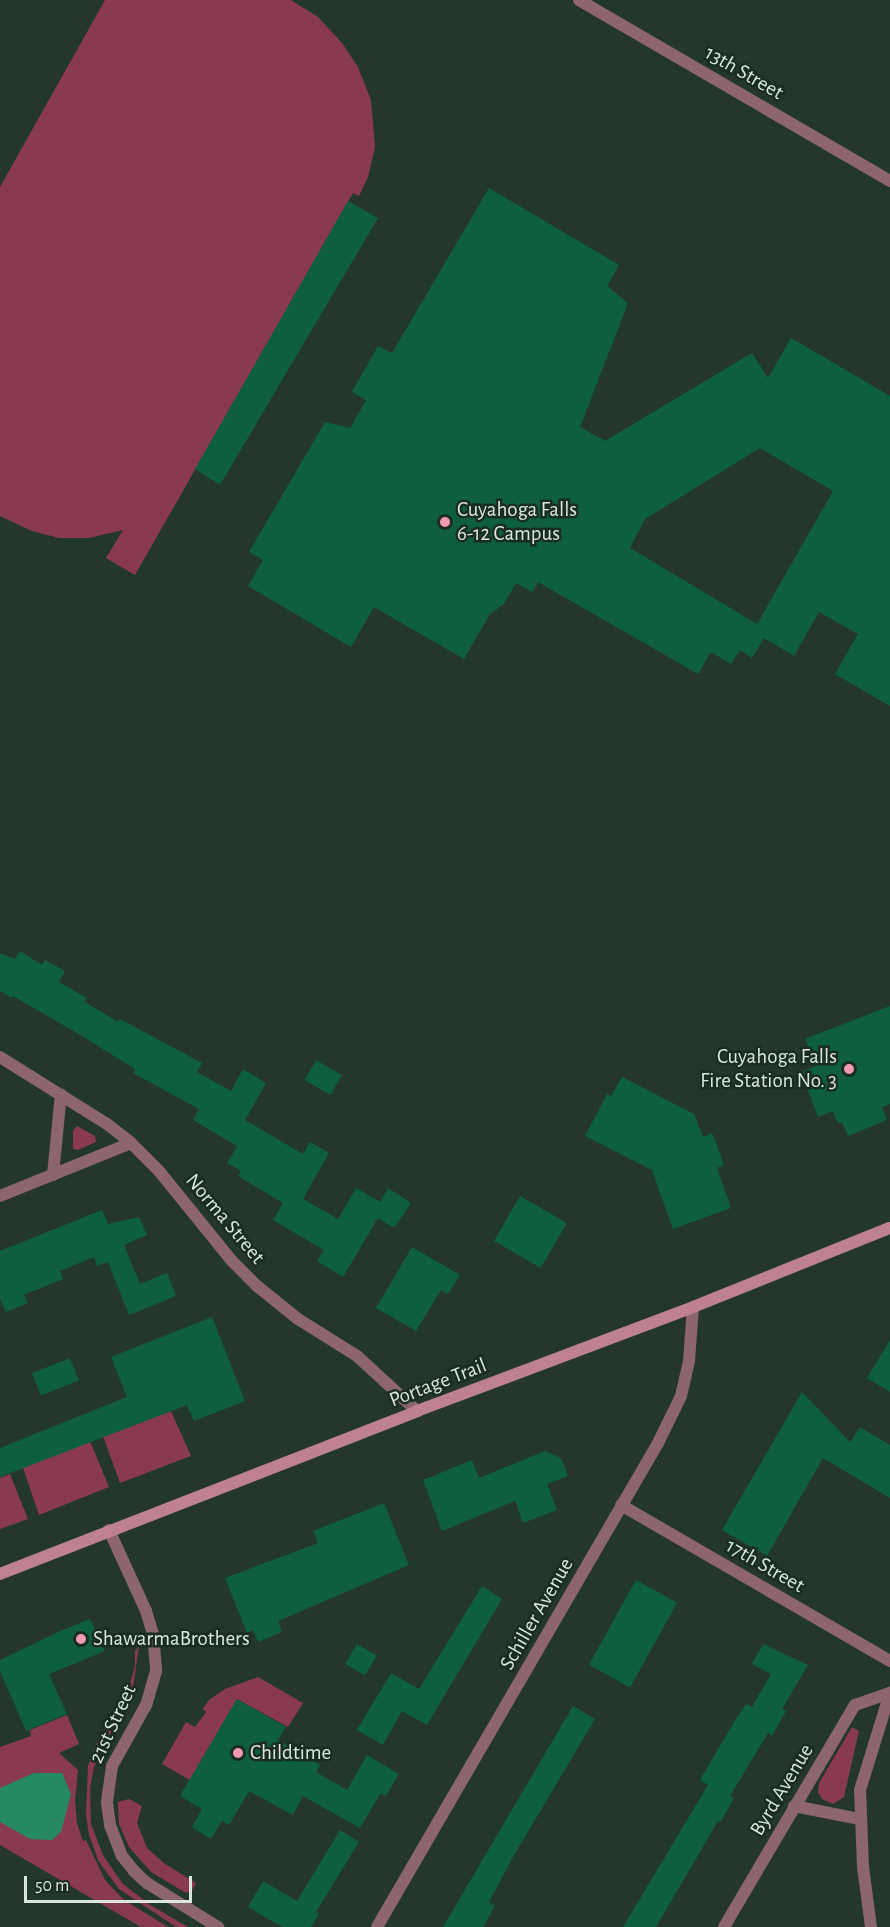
<!DOCTYPE html>
<style>
body{margin:0}
#map{position:relative;width:890px;height:1927px;overflow:hidden;background:#24372d;font-family:"Alegreya Sans",sans-serif}
div>[style]{position:absolute}
.green>*{inset:0;background:#893a51}
.water>*{inset:0;background:#258a60}
.building>*{inset:0;background:#0e5f3f;transform-origin:0 0}
.minor>*{height:12px;margin:-6px;padding:0 6px;transform-origin:6px;border-radius:6px;background:#8c656e}
.tertiary>*{height:12px;margin:-6px;padding:0 6px;transform-origin:6px;border-radius:6px;background:#8c656e}
.secondary>*{height:12px;margin:-6px;padding:0 6px;transform-origin:6px;border-radius:6px;background:#be818f}
.dots>*{width:16px;height:16px;translate:-50% -50%;box-sizing:border-box;border:3px solid #1a2d23;border-radius:50%}
span{translate:-50% -50%;white-space:nowrap;text-align:center;line-height:1.15;-webkit-text-stroke:5px #1a2d23;paint-order:stroke}
.street-label{font-size:21px;color:#dbe6e0}
.poi-label{font-size:21px;color:#dbe6e0}
.left{translate:0 -50%;text-align:left}
.right{translate:-100% -50%;text-align:right}
.scale{position:absolute;left:24px;top:1876px;width:168px;height:27px;box-sizing:border-box;border:3px solid #dbe6e0;border-top:0;padding-left:8px;font-size:18px;line-height:21px;white-space:nowrap;color:#dbe6e0;-webkit-text-stroke:4px #1a2d23;paint-order:stroke}
</style>
<div id="map">
<div class="green">
<i style="clip-path:polygon(105px 0,291px 0,318px 17px,342px 43px,358px 67px,371px 100px,375px 147px,368px 177px,359px 196px,353px 193px,135px 575px,106px 558px,123px 530px,89px 538px,59px 538px,32px 531px,0 516px,0 187px)"></i>
<i style="clip-path:polygon(77px 1126px,95px 1136px,96px 1142px,78px 1150px,73px 1149px,73px 1131px)"></i>
<i style="clip-path:polygon(94px 1411px,111px 1434px,171px 1411px,191px 1456px,120px 1483px)"></i>
<i style="clip-path:polygon(90px 1441px,109px 1487px,39px 1515px,15px 1444px)"></i>
<i style="clip-path:polygon(10px 1474px,28px 1519px,0 1529px,0 1478px)"></i>
<i style="clip-path:polygon(139px 1646px,133px 1688px,94px 1767px,90px 1788px,91px 1824px,103px 1855px,122px 1883px,150px 1905px,188px 1927px,176px 1927px,119px 1889px,99px 1862px,89px 1835px,86px 1814px,88px 1766px,95px 1747px,129px 1688px,135px 1666px,135px 1651px)"></i>
<i style="clip-path:polygon(258px 1677px,303px 1703px,288px 1727px,237px 1699px,190px 1780px,162px 1764px,186px 1722px,195px 1727px,206px 1712px,203px 1709px,209px 1700px,225px 1689px)"></i>
<i style="clip-path:polygon(67px 1715px,79px 1744px,59px 1753px,78px 1770px,75px 1801px,77px 1823px,83px 1841px,86px 1840px,105px 1880px,124px 1900px,168px 1927px,141px 1927px,0 1845px,0 1747px,31px 1736px,30px 1730px)"></i>
<i style="clip-path:polygon(852px 1727px,859px 1731px,846px 1788px,844px 1797px,833px 1804px,822px 1799px,818px 1792px,819px 1783px)"></i>
<i style="clip-path:polygon(129px 1799px,142px 1806px,137px 1823px,147px 1848px,165px 1864px,193px 1881px,196px 1884px,192px 1890px,186px 1893px,151px 1872px,129px 1847px,119px 1824px,118px 1806px,118px 1802px)"></i>
</div>
<div class="water">
<i style="clip-path:polygon(34px 1773px,62px 1773px,71px 1794px,61px 1832px,52px 1840px,30px 1839px,0 1822px,0 1788px)"></i>
</div>
<div class="building">
<i style="clip-path:polygon(evenodd,489px 188px,619px 265px,607px 286px,628px 303px,580px 427px,605px 441px,752px 353px,768px 378px,791px 338px,890px 396px,890px 706px,835px 674px,858px 634px,819px 612px,794px 656px,764px 638px,752px 658px,740px 650px,731px 664px,711px 652px,698px 674px,538px 582px,532px 592px,516px 583px,504px 604px,490px 614px,464px 659px,374px 607px,351px 647px,248px 586px,263px 560px,249px 552px,325px 422px,350px 428px,366px 400px,352px 392px,378px 346px,392px 353px,489px 188px,760px 448px,833px 491px,757px 624px,630px 548px,645px 519px,760px 448px)"></i>
<i style="clip-path:polygon(348px 201px,378px 218px,220px 485px,195px 469px)"></i>
<i style="clip-path:polygon(20px 951px,42px 965px,45px 960px,65px 971px,59px 982px,87px 998px,85px 1002px,118px 1022px,120px 1019px,202px 1063px,197px 1072px,231px 1091px,243px 1069px,266px 1083px,245px 1120px,303px 1154px,310px 1142px,329px 1153px,303px 1199px,338px 1219px,356px 1188px,380px 1202px,388px 1188px,411px 1203px,394px 1228px,378px 1218px,343px 1277px,317px 1261px,324px 1250px,273px 1220px,283px 1203px,238px 1176px,241px 1171px,227px 1163px,237px 1146px,193px 1120px,199px 1109px,133px 1073px,135px 1069px,77px 1033px,13px 996px,12px 998px,0 991px,0 953px,15px 959px)"></i>
<i style="clip-path:polygon(890px 1006px,890px 1104px,882px 1107px,887px 1120px,848px 1136px,842px 1122px,838px 1124px,833px 1111px,818px 1117px,801px 1072px,816px 1066px,805px 1039px)"></i>
<i style="left:316px;top:1060px;width:30px;height:23px;rotate:30deg"></i>
<i style="clip-path:polygon(622px 1077px,694px 1114px,703px 1137px,712px 1133px,724px 1165px,717px 1168px,731px 1208px,673px 1229px,652px 1170px,585px 1136px,607px 1094px,611px 1096px)"></i>
<i style="left:520px;top:1196px;width:54px;height:52px;rotate:30deg"></i>
<i style="clip-path:polygon(102px 1210px,108px 1224px,139px 1217px,147px 1235px,124px 1245px,140px 1284px,167px 1273px,176px 1296px,129px 1315px,108px 1262px,97px 1266px,94px 1257px,60px 1271px,63px 1279px,24px 1295px,28px 1303px,6px 1312px,0 1299px,0 1251px)"></i>
<i style="clip-path:polygon(412px 1247px,460px 1275px,448px 1294px,441px 1290px,416px 1331px,376px 1308px)"></i>
<i style="clip-path:polygon(212px 1317px,245px 1401px,194px 1421px,187px 1405px,0 1477px,0 1448px,127px 1397px,111px 1357px)"></i>
<i style="clip-path:polygon(890px 1340px,890px 1392px,867px 1378px)"></i>
<i style="left:70px;top:1358px;width:24px;height:41px;rotate:68deg"></i>
<i style="clip-path:polygon(802px 1392px,850px 1442px,860px 1427px,890px 1445px,890px 1498px,823px 1458px,767px 1556px,722px 1530px)"></i>
<i style="clip-path:polygon(545px 1451px,561px 1458px,568px 1476px,547px 1484px,557px 1510px,523px 1523px,515px 1501px,442px 1531px,423px 1480px,472px 1460px,479px 1478px)"></i>
<i style="clip-path:polygon(384px 1503px,409px 1565px,278px 1621px,282px 1632px,258px 1642px,253px 1630px,247px 1633px,225px 1578px,318px 1543px,313px 1531px)"></i>
<i style="left:636px;top:1580px;width:47px;height:97px;rotate:29deg"></i>
<i style="clip-path:polygon(482px 1586px,502px 1599px,427px 1725px,402px 1711px,383px 1745px,357px 1730px,391px 1673px,419px 1689px)"></i>
<i style="clip-path:polygon(90px 1619px,105px 1651px,49px 1674px,67px 1714px,26px 1731px,0 1671px,0 1660px,60px 1631px)"></i>
<i style="left:357px;top:1644px;width:23px;height:23px;rotate:31deg"></i>
<i style="clip-path:polygon(763px 1644px,808px 1665px,782px 1709px,786px 1711px,772px 1736px,768px 1733px,730px 1796px,734px 1798px,720px 1823px,718px 1821px,656px 1927px,623px 1927px,708px 1785px,700px 1780px,734px 1722px,746px 1704px,752px 1707px,771px 1674px,752px 1664px)"></i>
<i style="clip-path:polygon(237px 1699px,286px 1727px,278px 1740px,320px 1765px,316px 1772px,347px 1790px,367px 1755px,399px 1774px,386px 1796px,380px 1794px,360px 1828px,303px 1796px,293px 1815px,249px 1791px,229px 1825px,222px 1821px,211px 1839px,192px 1827px,202px 1809px,180px 1796px)"></i>
<i style="clip-path:polygon(573px 1706px,595px 1719px,513px 1857px,489px 1902px,495px 1906px,483px 1927px,443px 1927px)"></i>
<i style="clip-path:polygon(340px 1830px,359px 1842px,316px 1912px,319px 1914px,311px 1927px,282px 1927px,248px 1907px,263px 1881px,297px 1901px)"></i>
</div>
<div class="minor">
<i style="left:579px;top:0;width:360px;rotate:30.2deg"></i>
<i style="left:0;top:1057px;width:126px;rotate:32.1deg"></i>
<i style="left:107px;top:1124px;width:31px;rotate:38deg"></i>
<i style="left:131px;top:1143px;width:40px;rotate:45deg"></i>
<i style="left:159px;top:1171px;width:114px;rotate:51deg"></i>
<i style="left:231px;top:1260px;width:37px;rotate:45deg"></i>
<i style="left:257px;top:1286px;width:53px;rotate:38.8deg"></i>
<i style="left:298px;top:1319px;width:70px;rotate:32.1deg"></i>
<i style="left:357px;top:1356px;width:81px;rotate:42.5deg"></i>
<i style="left:53px;top:1175px;width:81px;rotate:-84.4deg"></i>
<i style="left:0;top:1196px;width:141px;rotate:-22deg"></i>
<i style="left:621px;top:1505px;width:311px;rotate:30.1deg"></i>
<i style="left:109px;top:1530px;width:89px;rotate:65.4deg"></i>
<i style="left:146px;top:1611px;width:24px;rotate:73deg"></i>
<i style="left:153px;top:1634px;width:37px;rotate:85deg"></i>
<i style="left:156px;top:1671px;width:35px;rotate:106deg"></i>
<i style="left:146px;top:1705px;width:70px;rotate:119.1deg"></i>
<i style="left:112px;top:1766px;width:37px;rotate:98deg"></i>
<i style="left:107px;top:1803px;width:22px;rotate:82deg"></i>
<i style="left:110px;top:1825px;width:33px;rotate:69deg"></i>
<i style="left:122px;top:1856px;width:19px;rotate:51deg"></i>
<i style="left:134px;top:1871px;width:18px;rotate:43deg"></i>
<i style="left:147px;top:1883px;width:84px;rotate:31.8deg"></i>
<i style="left:794px;top:1806px;width:66px;rotate:11.3deg"></i>
<i style="left:377px;top:1927px;width:560px;rotate:-59.86deg"></i>
<i style="left:658px;top:1443px;width:52px;rotate:-63.9deg"></i>
<i style="left:681px;top:1396px;width:36px;rotate:-77deg"></i>
<i style="left:689px;top:1361px;width:54px;rotate:-85.8deg"></i>
<i style="left:724px;top:1927px;width:258px;rotate:-59.5deg"></i>
<i style="left:855px;top:1705px;width:37px;rotate:-19deg"></i>
</div>
<div class="tertiary">
<i style="left:871px;top:1927px;width:61px;rotate:-97.6deg"></i>
<i style="left:863px;top:1867px;width:77px;rotate:-92.2deg"></i>
<i style="left:860px;top:1790px;width:102px;rotate:-72.8deg"></i>
</div>
<div class="secondary">
<i style="left:0;top:1574px;width:448px;rotate:-21.3deg"></i>
<i style="left:417px;top:1411px;width:295px;rotate:-20.6deg"></i>
<i style="left:693px;top:1307px;width:212px;rotate:-21.9deg"></i>
</div>
<div class="dots">
<i style="left:445px;top:522px;background:#f29ab0"></i>
<i style="left:849px;top:1069px;background:#f29ab0"></i>
<i style="left:81px;top:1639px;background:#f29ab0"></i>
<i style="left:238px;top:1753px;background:#f29ab0"></i>
</div>
<div class="street-label">
<span style="left:744px;top:73px;rotate:30deg">13th Street</span>
<span style="left:225px;top:1219px;rotate:50deg">Norma Street</span>
<span style="left:438px;top:1383px;rotate:-21deg">Portage Trail</span>
<span style="left:765px;top:1566px;rotate:30deg">17th Street</span>
<span style="left:537px;top:1614px;rotate:-60deg">Schiller Avenue</span>
<span style="left:113px;top:1724px;rotate:-65deg">21st Street</span>
<span style="left:782px;top:1790px;rotate:-59deg">Byrd Avenue</span>
</div>
<div class="poi-label">
<span class="left" style="left:457px;top:522px">Cuyahoga Falls<br>6-12 Campus</span>
<span class="right" style="left:837px;top:1069px">Cuyahoga Falls<br>Fire Station No. 3</span>
<span class="left" style="left:93px;top:1639px">ShawarmaBrothers</span>
<span class="left" style="left:250px;top:1753px">Childtime</span>
</div>
<div class="scale">50 m</div>
</div>
